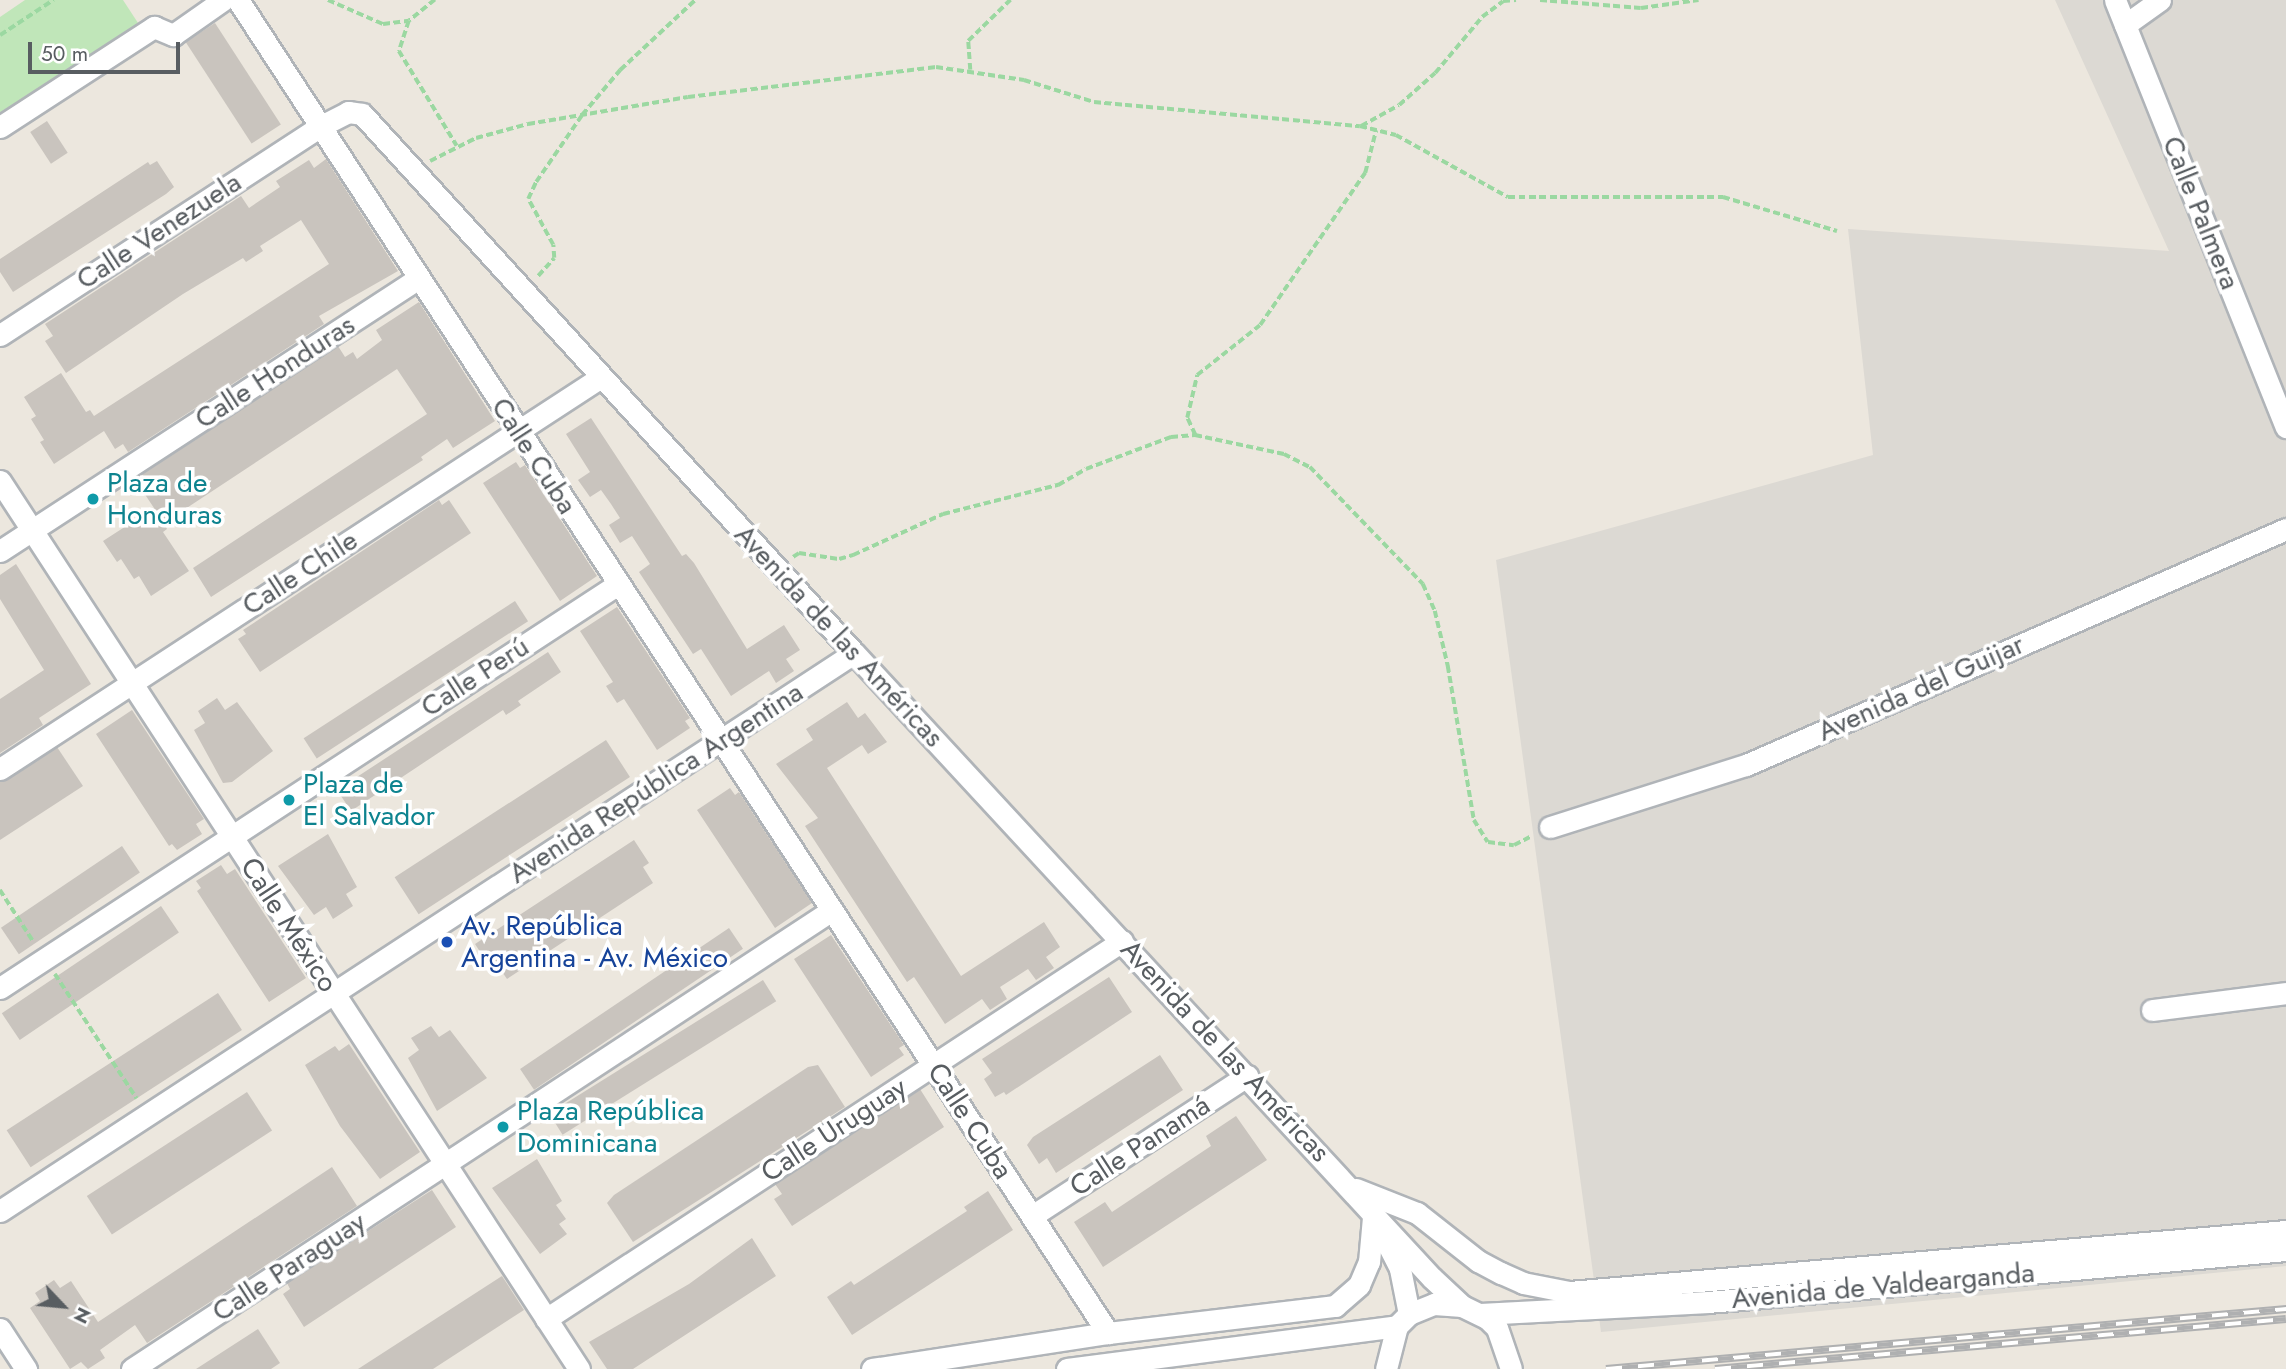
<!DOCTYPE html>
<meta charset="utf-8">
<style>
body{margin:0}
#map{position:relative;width:2286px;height:1369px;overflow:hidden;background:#ece7de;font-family:Jost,sans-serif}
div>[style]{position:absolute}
.industrial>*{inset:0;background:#dcd9d3}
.green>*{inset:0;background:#c0e6b9}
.building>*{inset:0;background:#c9c4be;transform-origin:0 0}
.path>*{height:3.5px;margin-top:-1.75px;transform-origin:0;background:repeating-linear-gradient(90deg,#9bd8a1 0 7px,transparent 0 10.5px)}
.roads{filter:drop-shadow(2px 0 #b0b4b8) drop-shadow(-2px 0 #b0b4b8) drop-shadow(0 2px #b0b4b8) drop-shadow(0 -2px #b0b4b8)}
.street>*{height:21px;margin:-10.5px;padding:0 10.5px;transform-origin:10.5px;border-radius:10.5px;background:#fff}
.rail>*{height:8px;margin-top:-4px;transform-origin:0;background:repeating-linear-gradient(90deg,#fff 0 16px,#afb0b1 0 32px);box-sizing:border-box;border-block:2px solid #afb0b1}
.dots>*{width:19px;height:19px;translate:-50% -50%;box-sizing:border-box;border:4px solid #fff;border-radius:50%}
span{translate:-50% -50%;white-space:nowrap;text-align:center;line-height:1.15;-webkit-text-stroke:7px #fff;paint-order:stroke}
.street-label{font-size:28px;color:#585d61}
.culture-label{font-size:28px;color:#0d838f}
.left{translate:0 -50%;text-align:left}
.transit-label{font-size:28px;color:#164399}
.north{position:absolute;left:28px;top:1271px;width:70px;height:70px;-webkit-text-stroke:5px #fff;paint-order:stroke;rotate:116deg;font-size:19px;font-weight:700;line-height:28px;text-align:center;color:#585d61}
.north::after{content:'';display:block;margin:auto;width:24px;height:32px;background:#585d61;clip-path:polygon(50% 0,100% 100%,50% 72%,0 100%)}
.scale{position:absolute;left:28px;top:42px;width:152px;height:32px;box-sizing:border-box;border:4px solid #585d61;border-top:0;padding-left:9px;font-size:21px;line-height:24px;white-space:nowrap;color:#585d61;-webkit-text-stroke:5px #fff;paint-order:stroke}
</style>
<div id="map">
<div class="industrial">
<i style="clip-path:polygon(2055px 0,2286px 0,2286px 1266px,1601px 1332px,1496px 560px,1873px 455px,1848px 229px,2169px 251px)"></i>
</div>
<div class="green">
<i style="clip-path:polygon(25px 0,123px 0,140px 26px,0 117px,0 17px)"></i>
</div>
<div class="building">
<i style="left:215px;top:23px;width:121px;height:35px;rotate:57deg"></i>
<i style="left:47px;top:121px;width:38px;height:20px;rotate:57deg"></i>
<i style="clip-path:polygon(326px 159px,398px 271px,319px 316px,324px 324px,128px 452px,123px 444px,115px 449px,104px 431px,54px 464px,40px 442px,44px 440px,31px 419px,36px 416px,24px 397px,61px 373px,86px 412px,90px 410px,94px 416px,329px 264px,301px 220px,260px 246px,263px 251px,246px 262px,243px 258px,183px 294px,66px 373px,45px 341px,53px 336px,45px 324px,241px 196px,249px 208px,280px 187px,276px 181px,309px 160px,314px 168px)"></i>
<i style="clip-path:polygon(157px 161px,174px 187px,166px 194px,13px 292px,0 272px,0 259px,148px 162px,150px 165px)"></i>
<i style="clip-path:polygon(419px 302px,495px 421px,453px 448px,447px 439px,421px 457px,423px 460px,211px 597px,193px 568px,427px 414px,397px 369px,164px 523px,167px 529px,163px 532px,189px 571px,151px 596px,139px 576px,134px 579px,121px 559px,117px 562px,103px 541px,154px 508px,142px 490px,150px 485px,142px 474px,338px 346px,345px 357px,353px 352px,357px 359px,382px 340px,376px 330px)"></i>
<i style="clip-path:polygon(591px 418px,682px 556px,686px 554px,694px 563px,747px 649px,784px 625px,800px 650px,786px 659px,794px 671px,776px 683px,769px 671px,731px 696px,701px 649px,693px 654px,639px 572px,650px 564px,632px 536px,620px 543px,609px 525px,620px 518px,611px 504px,601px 490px,590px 497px,578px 480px,590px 472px,566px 434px)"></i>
<i style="clip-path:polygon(516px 462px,520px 468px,525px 465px,597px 576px,560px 601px,483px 483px)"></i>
<i style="clip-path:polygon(439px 500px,442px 505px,449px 500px,471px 533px,260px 672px,238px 639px,246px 634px,243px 630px)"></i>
<i style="clip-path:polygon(16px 564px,91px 684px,39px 718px,43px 725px,0 753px,0 699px,44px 670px,0 599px,0 575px)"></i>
<i style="left:515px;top:601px;width:24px;height:252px;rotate:57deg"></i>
<i style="clip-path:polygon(617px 607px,690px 718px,685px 721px,690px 728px,657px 750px,624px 699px,617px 703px,606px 686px,613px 682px,580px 631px)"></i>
<i style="clip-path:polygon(548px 652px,561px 672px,518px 701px,521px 705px,506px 715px,503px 710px,351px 811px,337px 790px)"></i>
<i style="clip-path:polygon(217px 698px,225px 710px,237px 702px,273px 751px,232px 782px,223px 783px,194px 730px,205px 723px,198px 711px)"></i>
<i style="clip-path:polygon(847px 702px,858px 718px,865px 713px,887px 742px,868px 754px,862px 745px,827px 768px,961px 976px,1044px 922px,1060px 947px,1046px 957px,1054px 968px,1036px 980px,1028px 969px,1000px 987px,1007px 999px,990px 1010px,982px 999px,945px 1024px,914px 977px,907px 982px,805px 826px,818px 818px,776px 764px,813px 740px,806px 729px)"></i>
<i style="clip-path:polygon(132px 710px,204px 819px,196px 824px,202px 834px,177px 850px,172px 844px,169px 846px,96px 734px)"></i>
<i style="left:606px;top:740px;width:44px;height:252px;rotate:57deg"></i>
<i style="clip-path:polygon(57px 747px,83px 786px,0 840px,0 782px)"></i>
<i style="clip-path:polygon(730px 788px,735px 795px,739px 792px,812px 903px,775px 928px,697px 810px)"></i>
<i style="clip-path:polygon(328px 834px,357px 887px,346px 894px,353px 906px,333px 919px,326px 907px,314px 915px,278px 866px)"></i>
<i style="clip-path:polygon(634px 840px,649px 863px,643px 867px,653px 883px,507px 979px,496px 963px,490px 967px,475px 944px)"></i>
<i style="left:122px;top:846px;width:32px;height:146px;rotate:56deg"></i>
<i style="clip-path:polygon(221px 865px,227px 874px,235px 869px,306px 978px,269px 1002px,197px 891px,201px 888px,196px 881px)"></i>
<i style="left:161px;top:906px;width:32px;height:192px;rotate:56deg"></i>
<i style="left:729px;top:928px;width:25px;height:252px;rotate:56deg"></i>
<i style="clip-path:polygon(831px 935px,904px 1045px,899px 1048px,904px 1055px,871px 1077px,794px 959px)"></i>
<i style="clip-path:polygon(1109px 977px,1132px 1012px,1006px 1095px,1004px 1092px,995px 1097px,984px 1079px,992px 1073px,982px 1059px)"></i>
<i style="left:763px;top:980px;width:25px;height:252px;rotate:58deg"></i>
<i style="left:218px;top:993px;width:44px;height:252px;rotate:57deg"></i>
<i style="clip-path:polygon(431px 1026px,439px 1037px,450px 1030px,487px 1078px,437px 1111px,408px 1058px,419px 1050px,411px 1038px)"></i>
<i style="clip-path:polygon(349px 1044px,420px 1152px,380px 1179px,340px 1126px,305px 1065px,335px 1046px,339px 1051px)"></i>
<i style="clip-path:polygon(1160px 1055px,1183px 1090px,1056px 1173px,1047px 1158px,1039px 1164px,1027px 1145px,1033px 1137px)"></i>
<i style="clip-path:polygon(818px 1065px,845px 1107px,633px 1242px,607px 1203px,614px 1195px,808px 1067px)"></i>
<i style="clip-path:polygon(920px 1089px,944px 1127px,792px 1226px,774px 1199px,782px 1194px,775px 1184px)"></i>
<i style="left:247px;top:1092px;width:46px;height:191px;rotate:57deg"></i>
<i style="clip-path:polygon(1236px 1116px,1267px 1160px,1103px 1267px,1074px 1222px,1105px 1202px,1112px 1212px,1211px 1146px,1206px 1136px)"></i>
<i style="clip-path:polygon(537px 1159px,562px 1201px,556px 1205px,566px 1219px,559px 1224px,567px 1234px,540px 1254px,492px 1188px)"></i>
<i style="clip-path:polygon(332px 1167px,357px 1206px,147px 1343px,135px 1325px,100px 1350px,105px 1358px,88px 1369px,81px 1362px,70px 1369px,30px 1308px,40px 1301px,35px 1293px,54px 1280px,60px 1288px,71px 1281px,98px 1322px)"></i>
<i style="clip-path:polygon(432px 1190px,456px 1227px,304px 1327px,283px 1294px,290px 1289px,287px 1283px)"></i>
<i style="clip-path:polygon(988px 1191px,1013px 1230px,852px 1335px,827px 1297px,851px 1281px,854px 1285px,967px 1211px,964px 1207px)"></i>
<i style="clip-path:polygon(752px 1238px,776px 1276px,633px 1369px,607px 1369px,589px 1342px,689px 1284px)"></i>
<i style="clip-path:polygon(502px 1276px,524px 1310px,433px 1369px,358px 1369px)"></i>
<i style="clip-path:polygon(258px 1329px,280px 1363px,271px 1369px,196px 1369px)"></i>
</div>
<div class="path">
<i style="left:328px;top:0;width:60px;rotate:23.6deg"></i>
<i style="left:383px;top:24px;width:26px;rotate:-7deg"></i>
<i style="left:435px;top:0;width:33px;rotate:141deg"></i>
<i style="left:409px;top:21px;width:32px;rotate:108deg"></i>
<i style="left:399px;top:51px;width:111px;rotate:58.6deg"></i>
<i style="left:1540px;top:0;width:101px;rotate:4.5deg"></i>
<i style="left:1641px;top:8px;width:58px;rotate:-8deg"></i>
<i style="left:0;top:35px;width:64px;rotate:-33.4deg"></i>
<i style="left:970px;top:70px;width:29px;rotate:-94deg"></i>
<i style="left:968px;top:41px;width:59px;rotate:-44.3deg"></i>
<i style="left:1361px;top:126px;width:43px;rotate:-28.9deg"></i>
<i style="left:1399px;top:105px;width:48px;rotate:-41.6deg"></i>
<i style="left:1435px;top:73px;width:73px;rotate:-50deg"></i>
<i style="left:1482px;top:17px;width:26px;rotate:-37deg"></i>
<i style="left:1503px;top:1px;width:13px;rotate:-4deg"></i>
<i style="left:430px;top:161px;width:51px;rotate:-26.6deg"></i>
<i style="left:476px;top:138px;width:54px;rotate:-15.1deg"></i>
<i style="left:528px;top:124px;width:162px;rotate:-9.6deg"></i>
<i style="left:688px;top:97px;width:250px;rotate:-6.9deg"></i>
<i style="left:936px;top:67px;width:89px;rotate:8.4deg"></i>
<i style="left:1024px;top:80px;width:73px;rotate:17.4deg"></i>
<i style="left:1094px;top:102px;width:267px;rotate:5.2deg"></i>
<i style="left:1360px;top:126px;width:37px;rotate:14deg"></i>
<i style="left:1396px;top:135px;width:128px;rotate:29deg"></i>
<i style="left:1508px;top:197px;width:215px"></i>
<i style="left:1723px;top:197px;width:119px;rotate:16.6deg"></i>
<i style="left:538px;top:276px;width:24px;rotate:-48deg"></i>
<i style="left:554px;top:258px;width:13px;rotate:-94deg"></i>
<i style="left:553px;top:245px;width:52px;rotate:-118.5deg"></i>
<i style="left:528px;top:199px;width:19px;rotate:-65deg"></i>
<i style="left:536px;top:182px;width:81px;rotate:-55.5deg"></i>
<i style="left:582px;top:115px;width:59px;rotate:-49.8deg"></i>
<i style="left:620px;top:70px;width:103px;rotate:-43deg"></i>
<i style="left:1195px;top:435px;width:19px;rotate:-115deg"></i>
<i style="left:1187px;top:418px;width:44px;rotate:-76.9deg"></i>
<i style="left:1197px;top:375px;width:80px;rotate:-38.4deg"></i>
<i style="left:1260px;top:325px;width:185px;rotate:-55.4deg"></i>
<i style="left:1365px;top:173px;width:44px;rotate:-75.7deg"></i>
<i style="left:793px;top:557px;width:7px;rotate:-34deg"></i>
<i style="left:799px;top:553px;width:40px;rotate:8.5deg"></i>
<i style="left:839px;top:559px;width:15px;rotate:-16deg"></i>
<i style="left:853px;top:555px;width:99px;rotate:-24.5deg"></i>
<i style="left:943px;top:514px;width:119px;rotate:-14.2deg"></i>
<i style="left:1058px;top:485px;width:32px;rotate:-30deg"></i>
<i style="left:1086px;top:469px;width:91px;rotate:-20.6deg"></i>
<i style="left:1171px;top:437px;width:24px;rotate:-5deg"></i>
<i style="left:1195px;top:435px;width:91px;rotate:12.1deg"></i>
<i style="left:1284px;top:454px;width:29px;rotate:27deg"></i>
<i style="left:1310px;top:467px;width:163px;rotate:46deg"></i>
<i style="left:1423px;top:584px;width:30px;rotate:66deg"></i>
<i style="left:1435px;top:611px;width:57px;rotate:76.7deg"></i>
<i style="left:1448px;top:666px;width:156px;rotate:80.4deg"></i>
<i style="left:1474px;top:820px;width:26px;rotate:58deg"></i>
<i style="left:1488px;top:842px;width:26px;rotate:7deg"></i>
<i style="left:1514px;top:845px;width:20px;rotate:-27deg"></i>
<i style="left:0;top:890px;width:61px;rotate:57.1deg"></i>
<i style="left:55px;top:974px;width:149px;rotate:56.7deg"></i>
</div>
<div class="roads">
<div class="street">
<i style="left:238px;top:0;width:1592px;rotate:56.87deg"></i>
<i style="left:2115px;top:0;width:460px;rotate:68.2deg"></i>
<i style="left:2125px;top:25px;width:43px;rotate:-35.5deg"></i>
<i style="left:0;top:127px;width:184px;rotate:-33deg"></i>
<i style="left:154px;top:27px;width:21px;rotate:23deg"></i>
<i style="left:173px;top:35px;width:61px;rotate:-35deg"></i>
<i style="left:0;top:335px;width:381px;rotate:-33.1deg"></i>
<i style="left:319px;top:127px;width:33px;rotate:-27deg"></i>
<i style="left:348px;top:112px;width:14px;rotate:8deg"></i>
<i style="left:362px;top:114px;width:730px;rotate:47.61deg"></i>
<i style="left:854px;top:653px;width:851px;rotate:47.24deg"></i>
<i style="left:1432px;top:1278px;width:41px;rotate:43deg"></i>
<i style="left:0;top:481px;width:1060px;rotate:56.89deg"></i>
<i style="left:0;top:551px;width:499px;rotate:-33.1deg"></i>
<i style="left:0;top:769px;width:718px;rotate:-33.11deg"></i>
<i style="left:1550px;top:827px;width:206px;rotate:-17.6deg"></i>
<i style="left:1746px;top:765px;width:589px;rotate:-23.61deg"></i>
<i style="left:0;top:988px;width:738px;rotate:-33.17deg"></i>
<i style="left:2152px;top:1010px;width:135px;rotate:-7.2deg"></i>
<i style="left:1356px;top:1189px;width:66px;rotate:21.5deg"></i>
<i style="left:1417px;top:1213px;width:78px;rotate:38.2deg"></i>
<i style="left:1478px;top:1261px;width:26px;rotate:28deg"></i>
<i style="left:1501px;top:1273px;width:24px;rotate:24deg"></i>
<i style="left:1523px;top:1283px;width:47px;rotate:11.1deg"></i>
<i style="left:1569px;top:1292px;width:720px;rotate:-4.86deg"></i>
<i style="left:0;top:1211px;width:1020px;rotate:-33.16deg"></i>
<i style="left:1032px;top:1216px;width:257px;rotate:-33.1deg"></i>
<i style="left:1384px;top:1237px;width:36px;rotate:63deg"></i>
<i style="left:1400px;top:1269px;width:46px;rotate:78.7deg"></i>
<i style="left:1481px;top:1314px;width:227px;rotate:-3deg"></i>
<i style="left:1708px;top:1302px;width:580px;rotate:-5.14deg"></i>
<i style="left:546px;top:1319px;width:689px;rotate:-33.27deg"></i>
<i style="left:0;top:1329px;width:48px;rotate:57deg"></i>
<i style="left:132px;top:1369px;width:837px;rotate:-33.25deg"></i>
<i style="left:872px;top:1369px;width:239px;rotate:-8.7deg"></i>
<i style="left:1108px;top:1333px;width:229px;rotate:-6.8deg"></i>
<i style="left:1335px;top:1306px;width:32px;rotate:-41deg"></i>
<i style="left:1359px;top:1285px;width:25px;rotate:-67deg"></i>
<i style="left:1369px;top:1262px;width:45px;rotate:-84.9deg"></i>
<i style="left:1067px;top:1369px;width:333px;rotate:-7.4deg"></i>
<i style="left:1386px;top:1369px;width:44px;rotate:-75.7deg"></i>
<i style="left:1397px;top:1326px;width:17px;rotate:-45deg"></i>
<i style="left:1409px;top:1314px;width:27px;rotate:-22deg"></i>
<i style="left:1434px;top:1304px;width:28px;rotate:4deg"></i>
<i style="left:1462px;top:1306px;width:28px;rotate:26deg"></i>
<i style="left:1487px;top:1318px;width:14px;rotate:45deg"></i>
<i style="left:1497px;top:1328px;width:43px;rotate:71.1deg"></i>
</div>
</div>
<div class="rail">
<i style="left:1606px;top:1369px;width:683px;rotate:-5.04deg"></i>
<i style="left:1715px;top:1369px;width:573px;rotate:-5deg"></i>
</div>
<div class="dots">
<i style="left:93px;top:499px;background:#0f9aa8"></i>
<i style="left:289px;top:800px;background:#0f9aa8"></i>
<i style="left:447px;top:942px;background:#1a4fb4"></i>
<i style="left:503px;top:1127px;background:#0f9aa8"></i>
</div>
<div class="street-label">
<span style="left:2201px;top:213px;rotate:68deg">Calle Palmera</span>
<span style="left:159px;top:231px;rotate:-33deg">Calle Venezuela</span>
<span style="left:275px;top:372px;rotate:-33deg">Calle Honduras</span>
<span style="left:534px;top:456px;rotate:57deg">Calle Cuba</span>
<span style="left:300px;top:573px;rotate:-33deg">Calle Chile</span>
<span style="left:839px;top:636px;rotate:47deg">Avenida de las Américas</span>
<span style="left:475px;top:677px;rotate:-33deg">Calle Perú</span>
<span style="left:1921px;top:688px;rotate:-24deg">Avenida del Guijar</span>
<span style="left:656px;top:783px;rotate:-33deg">Avenida República Argentina</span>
<span style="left:289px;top:925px;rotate:57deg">Calle México</span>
<span style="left:1225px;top:1051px;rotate:47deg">Avenida de las Américas</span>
<span style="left:970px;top:1121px;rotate:57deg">Calle Cuba</span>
<span style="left:834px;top:1130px;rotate:-33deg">Calle Uruguay</span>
<span style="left:1140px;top:1146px;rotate:-33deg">Calle Panamá</span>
<span style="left:289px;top:1267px;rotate:-33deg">Calle Paraguay</span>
<span style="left:1883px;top:1286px;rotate:-5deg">Avenida de Valdearganda</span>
</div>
<div class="culture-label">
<span class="left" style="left:107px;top:499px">Plaza de<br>Honduras</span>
<span class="left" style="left:303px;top:800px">Plaza de<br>El Salvador</span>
<span class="left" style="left:517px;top:1127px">Plaza República<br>Dominicana</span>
</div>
<div class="transit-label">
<span class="left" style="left:461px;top:942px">Av. República<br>Argentina - Av. México</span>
</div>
<div class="north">N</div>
<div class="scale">50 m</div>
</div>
